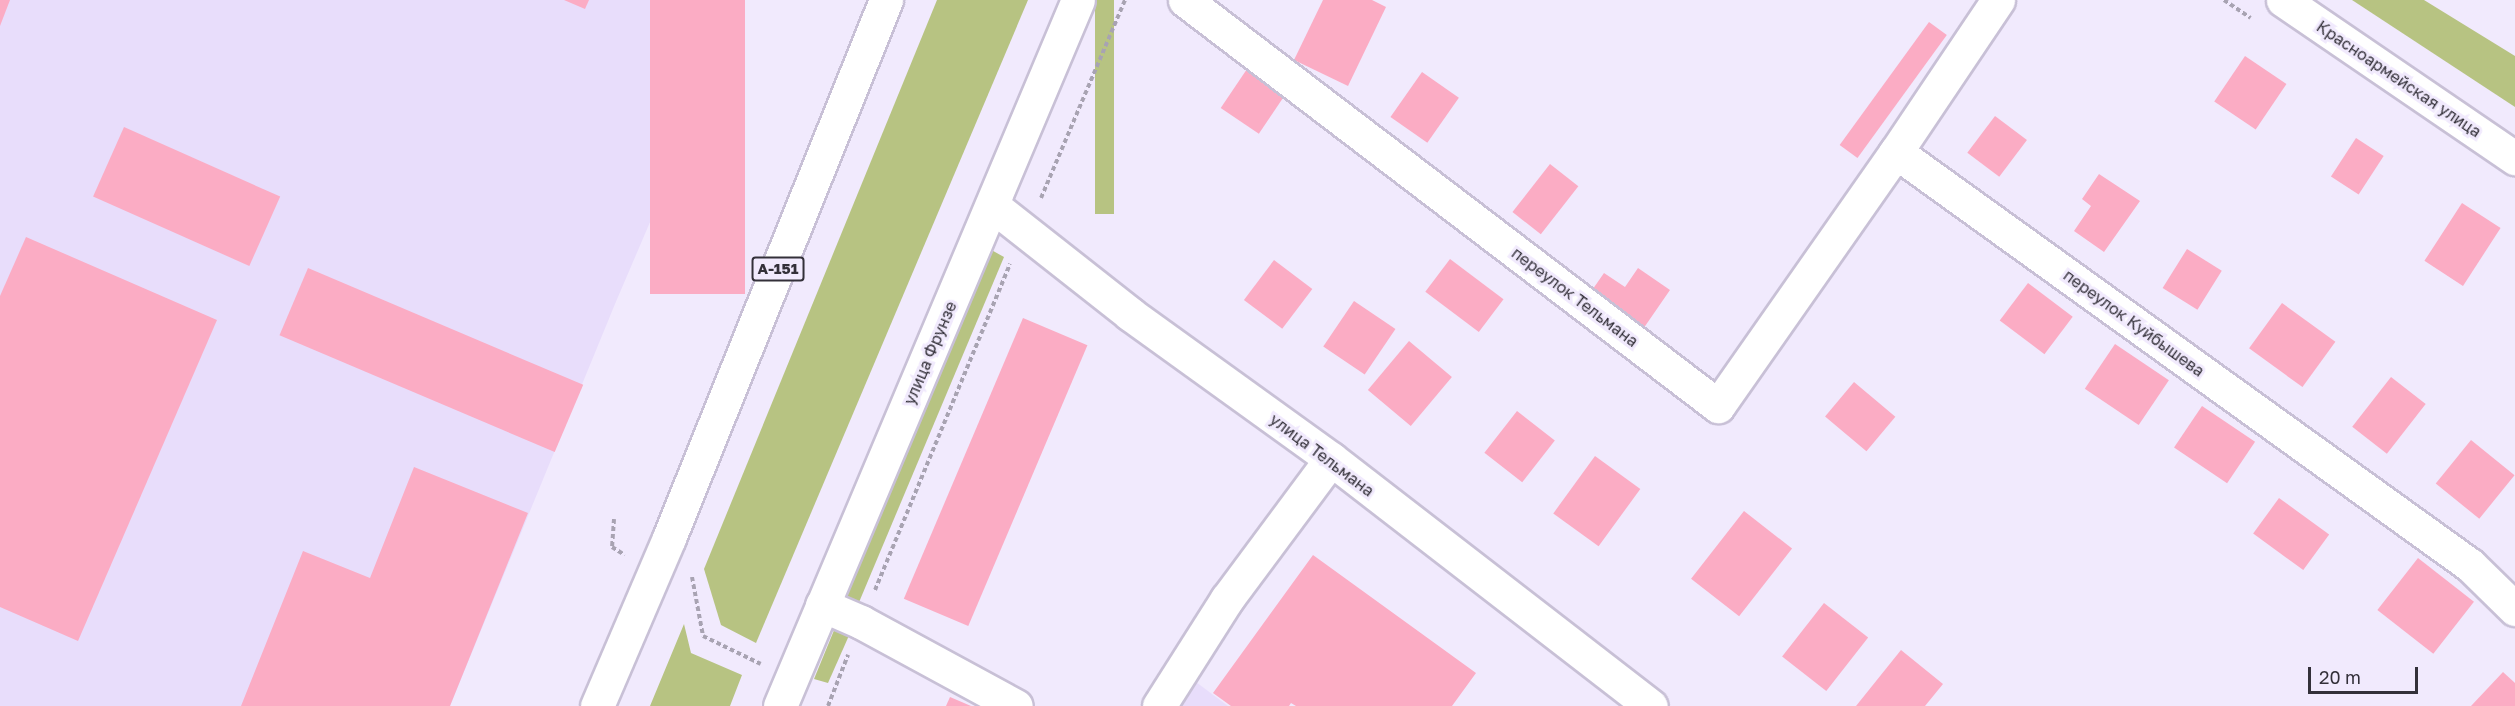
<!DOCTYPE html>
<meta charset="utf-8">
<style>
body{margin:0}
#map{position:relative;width:2515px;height:706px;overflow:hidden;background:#f1eafd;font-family:"Golos Text",sans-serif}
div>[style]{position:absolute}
.built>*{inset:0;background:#e8ddfb}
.green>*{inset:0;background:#b7c382;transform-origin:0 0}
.building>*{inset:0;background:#fbacc4;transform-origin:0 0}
.path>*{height:4px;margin-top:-2px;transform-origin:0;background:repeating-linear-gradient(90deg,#a8a3b2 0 4.5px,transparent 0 7.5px)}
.roads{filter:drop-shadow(2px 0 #c8c0d6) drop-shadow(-2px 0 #c8c0d6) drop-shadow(0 2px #c8c0d6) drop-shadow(0 -2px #c8c0d6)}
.minor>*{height:33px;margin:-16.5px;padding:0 16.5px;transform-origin:16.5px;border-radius:16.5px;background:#fff}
.major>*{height:33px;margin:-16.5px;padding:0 16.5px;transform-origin:16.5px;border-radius:16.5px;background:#fff}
.highway>*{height:33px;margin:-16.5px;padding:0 16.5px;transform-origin:16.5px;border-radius:16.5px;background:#fff}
span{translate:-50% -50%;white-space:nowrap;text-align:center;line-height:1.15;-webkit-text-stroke:6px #f1eafd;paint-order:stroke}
.shield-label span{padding:2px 4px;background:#f1eafd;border:2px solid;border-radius:4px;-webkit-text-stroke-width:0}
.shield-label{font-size:15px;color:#333039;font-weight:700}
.street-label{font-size:16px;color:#333039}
.scale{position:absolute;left:2308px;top:667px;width:110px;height:27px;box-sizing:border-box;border:3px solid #333039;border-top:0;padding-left:8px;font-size:18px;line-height:21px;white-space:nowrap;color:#333039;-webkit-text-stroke:4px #f1eafd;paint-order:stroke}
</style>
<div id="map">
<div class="built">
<i style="clip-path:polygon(0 0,745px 0,615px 304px,450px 706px,0 706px)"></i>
<i style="clip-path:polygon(1192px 679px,1228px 706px,1178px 706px)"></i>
</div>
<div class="green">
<i style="clip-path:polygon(937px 0,1028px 0,756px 643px,721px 625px,704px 569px)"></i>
<i style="left:1095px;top:0;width:19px;height:214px"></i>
<i style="clip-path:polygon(2352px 0,2424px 0,2515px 56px,2515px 107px)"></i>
<i style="clip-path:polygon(986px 247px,1004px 257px,857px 607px,844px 601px)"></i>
<i style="clip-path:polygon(837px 623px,851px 631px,828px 683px,814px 679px)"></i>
<i style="clip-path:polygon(684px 624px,691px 653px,742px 675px,730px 706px,650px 706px)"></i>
</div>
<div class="building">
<i style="clip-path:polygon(0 0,10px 0,0 26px)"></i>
<i style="clip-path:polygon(564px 0,589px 0,585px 9px)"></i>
<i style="left:650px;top:0;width:95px;height:294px"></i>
<i style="clip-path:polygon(1323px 0,1372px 0,1386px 7px,1348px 86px,1294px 60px)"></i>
<i style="left:1929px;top:22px;width:22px;height:152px;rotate:36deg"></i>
<i style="left:2245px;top:56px;width:50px;height:55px;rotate:34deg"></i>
<i style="left:1247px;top:69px;width:46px;height:47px;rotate:34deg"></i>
<i style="left:1422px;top:72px;width:45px;height:55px;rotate:35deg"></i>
<i style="left:1995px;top:116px;width:40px;height:46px;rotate:37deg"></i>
<i style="left:124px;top:127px;width:171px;height:76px;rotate:24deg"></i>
<i style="left:2356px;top:138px;width:33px;height:46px;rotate:33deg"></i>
<i style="left:1550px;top:164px;width:36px;height:61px;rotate:38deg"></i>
<i style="clip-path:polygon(2099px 174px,2140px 201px,2104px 252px,2074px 231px,2091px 206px,2082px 199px)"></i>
<i style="left:2462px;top:203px;width:46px;height:69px;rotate:33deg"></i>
<i style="clip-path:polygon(26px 237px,217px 320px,78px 641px,0 607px,0 296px)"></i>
<i style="left:2187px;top:249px;width:41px;height:46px;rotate:32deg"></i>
<i style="left:1450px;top:259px;width:67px;height:41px;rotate:37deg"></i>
<i style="left:1274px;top:260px;width:48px;height:50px;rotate:37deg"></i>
<i style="left:308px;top:268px;width:299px;height:73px;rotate:23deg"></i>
<i style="clip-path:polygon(1638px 268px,1670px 290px,1641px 332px,1588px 296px,1604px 273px,1625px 287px)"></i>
<i style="left:2028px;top:283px;width:56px;height:47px;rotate:37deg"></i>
<i style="left:1354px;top:301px;width:50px;height:55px;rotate:34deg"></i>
<i style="left:2282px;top:303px;width:66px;height:56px;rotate:36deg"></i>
<i style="left:1023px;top:318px;width:70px;height:305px;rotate:23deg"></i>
<i style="left:1409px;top:341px;width:56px;height:64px;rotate:40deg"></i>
<i style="left:2115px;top:344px;width:65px;height:54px;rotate:34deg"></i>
<i style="left:2391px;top:377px;width:44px;height:63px;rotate:38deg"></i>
<i style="left:1854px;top:382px;width:54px;height:45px;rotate:40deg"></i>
<i style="left:2202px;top:406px;width:64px;height:50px;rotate:34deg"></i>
<i style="left:1517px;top:411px;width:48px;height:53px;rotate:38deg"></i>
<i style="left:2471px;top:440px;width:56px;height:56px;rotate:39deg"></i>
<i style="left:1595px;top:456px;width:56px;height:71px;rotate:36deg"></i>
<i style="clip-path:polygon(414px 467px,528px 513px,450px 706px,241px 706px,303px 551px,370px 578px)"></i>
<i style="left:2279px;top:498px;width:62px;height:44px;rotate:36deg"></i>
<i style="left:1744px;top:511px;width:61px;height:86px;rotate:38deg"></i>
<i style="clip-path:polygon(1313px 555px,1476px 673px,1452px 706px,1296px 706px,1291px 703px,1289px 706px,1231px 706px,1213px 693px)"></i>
<i style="left:2418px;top:558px;width:71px;height:66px;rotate:38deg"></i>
<i style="left:1824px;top:603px;width:56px;height:68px;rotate:38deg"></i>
<i style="clip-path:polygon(1901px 650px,1943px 684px,1925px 706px,1856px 706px)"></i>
<i style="clip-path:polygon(2503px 672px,2515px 683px,2515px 706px,2471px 706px)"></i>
<i style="clip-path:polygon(950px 697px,971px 706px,946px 706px)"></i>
</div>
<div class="path">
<i style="left:2224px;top:0;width:32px;rotate:34deg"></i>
<i style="left:1041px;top:198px;width:215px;rotate:-67deg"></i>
<i style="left:614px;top:519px;width:28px;rotate:94deg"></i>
<i style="left:612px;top:547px;width:15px;rotate:32deg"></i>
<i style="left:692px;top:577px;width:60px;rotate:79.4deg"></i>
<i style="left:703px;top:636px;width:64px;rotate:25.8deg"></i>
<i style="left:875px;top:590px;width:353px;rotate:-67.5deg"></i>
<i style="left:828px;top:706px;width:55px;rotate:-68.6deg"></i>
</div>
<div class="roads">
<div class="minor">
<i style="left:1185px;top:0;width:670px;rotate:37.3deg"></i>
<i style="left:1718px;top:406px;width:310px;rotate:-55deg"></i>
<i style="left:1998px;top:0;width:183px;rotate:123.9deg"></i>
<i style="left:1896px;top:152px;width:707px;rotate:35.74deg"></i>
<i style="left:2470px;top:565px;width:63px;rotate:44.4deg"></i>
<i style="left:993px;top:206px;width:174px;rotate:38.2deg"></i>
<i style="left:1130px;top:314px;width:248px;rotate:35.8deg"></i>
<i style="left:1331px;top:459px;width:404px;rotate:37.7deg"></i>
<i style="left:822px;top:605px;width:43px;rotate:23.6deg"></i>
<i style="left:861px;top:622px;width:176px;rotate:28.5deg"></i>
<i style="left:1159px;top:706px;width:127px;rotate:-57.6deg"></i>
<i style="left:1227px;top:599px;width:174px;rotate:-53.4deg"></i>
</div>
<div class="major">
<i style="left:2283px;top:0;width:281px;rotate:34.3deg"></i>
<i style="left:780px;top:706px;width:766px;rotate:-67.12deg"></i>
</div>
<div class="highway">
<i style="left:597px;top:706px;width:183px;rotate:-66.8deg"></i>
<i style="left:669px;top:538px;width:580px;rotate:-68.03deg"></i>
</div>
</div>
<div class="shield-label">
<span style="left:778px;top:269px">А-151</span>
</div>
<div class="street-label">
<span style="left:2399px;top:79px;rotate:34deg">Красноармейская улица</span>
<span style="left:1575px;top:297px;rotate:37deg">переулок Тельмана</span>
<span style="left:2134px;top:323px;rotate:36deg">переулок Куйбышева</span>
<span style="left:930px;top:353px;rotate:-67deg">улица Фрунзе</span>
<span style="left:1322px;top:455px;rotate:37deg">улица Тельмана</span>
</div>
<div class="scale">20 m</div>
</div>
